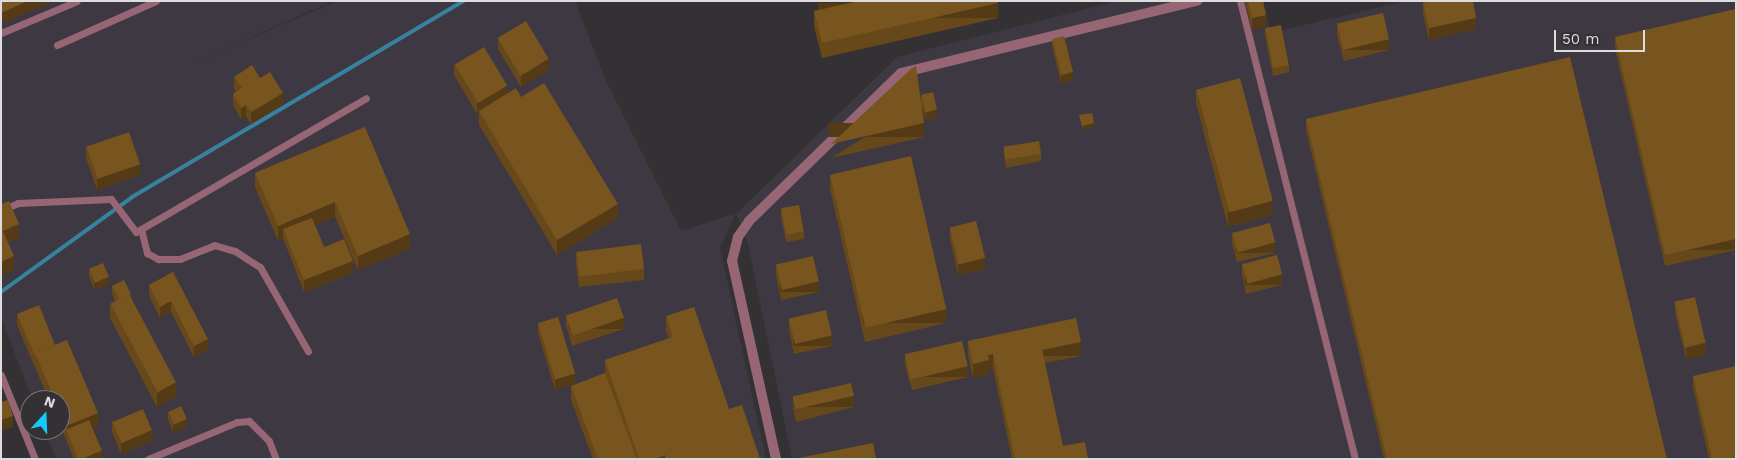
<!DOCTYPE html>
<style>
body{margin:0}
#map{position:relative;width:1737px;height:460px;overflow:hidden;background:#343135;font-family:"Work Sans",sans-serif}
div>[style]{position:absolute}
.built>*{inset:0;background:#3e3842}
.stream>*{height:4px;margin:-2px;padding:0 2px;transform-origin:2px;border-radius:2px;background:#37829e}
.service>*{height:7px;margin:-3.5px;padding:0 3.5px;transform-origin:3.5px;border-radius:3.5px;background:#976674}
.minor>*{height:10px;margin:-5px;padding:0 5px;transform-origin:5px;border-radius:5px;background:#976674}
.wall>*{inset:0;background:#67481a}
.shaded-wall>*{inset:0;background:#543b15;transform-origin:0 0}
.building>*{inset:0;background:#78541e;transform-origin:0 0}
span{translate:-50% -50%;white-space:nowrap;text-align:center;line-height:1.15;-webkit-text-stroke:4px #343135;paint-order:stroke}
.frame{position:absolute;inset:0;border:2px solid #dedcdf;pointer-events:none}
.north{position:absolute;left:20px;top:390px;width:50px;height:50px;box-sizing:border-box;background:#343135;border:1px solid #787579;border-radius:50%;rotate:20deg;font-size:14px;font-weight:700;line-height:20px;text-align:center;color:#dedcdf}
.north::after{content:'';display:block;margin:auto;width:18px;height:22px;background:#15cafb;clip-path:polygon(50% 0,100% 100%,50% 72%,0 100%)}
.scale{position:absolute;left:1554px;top:30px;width:91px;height:22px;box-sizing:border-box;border:2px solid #dedcdf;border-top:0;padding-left:6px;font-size:15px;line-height:18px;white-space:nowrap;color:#dedcdf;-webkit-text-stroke:4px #343135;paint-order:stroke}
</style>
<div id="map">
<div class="built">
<i style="clip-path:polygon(1px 1px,333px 1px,195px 62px,337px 1px,575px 1px,606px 81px,681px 231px,736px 213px,720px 248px,766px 459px,56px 459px,45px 430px,60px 430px,60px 400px,33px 400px,1px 318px)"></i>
<i style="clip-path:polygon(1117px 1px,1263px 1px,1271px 33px,1406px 1px,1736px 1px,1736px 459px,792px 459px,748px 244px,736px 214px,897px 57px)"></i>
</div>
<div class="stream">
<i style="left:1px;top:292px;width:162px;rotate:-35.9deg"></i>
<i style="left:132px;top:197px;width:386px;rotate:-30.6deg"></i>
</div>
<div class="service">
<i style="left:1240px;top:1px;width:472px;rotate:75.9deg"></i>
<i style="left:1px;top:33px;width:82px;rotate:-22.8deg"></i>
<i style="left:57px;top:45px;width:108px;rotate:-24deg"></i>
<i style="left:1px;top:210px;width:18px;rotate:-22deg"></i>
<i style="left:18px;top:203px;width:93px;rotate:-2.5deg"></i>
<i style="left:111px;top:199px;width:41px;rotate:52.9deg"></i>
<i style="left:136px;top:232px;width:266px;rotate:-30.2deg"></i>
<i style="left:141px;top:229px;width:25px;rotate:76deg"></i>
<i style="left:147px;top:253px;width:13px;rotate:29deg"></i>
<i style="left:158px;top:259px;width:22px"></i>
<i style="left:180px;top:259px;width:37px;rotate:-22deg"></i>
<i style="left:214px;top:245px;width:22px;rotate:16deg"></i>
<i style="left:235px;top:251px;width:30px;rotate:33deg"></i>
<i style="left:260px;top:267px;width:97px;rotate:60.3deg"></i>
<i style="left:1px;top:375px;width:91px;rotate:68deg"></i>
<i style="left:148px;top:459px;width:96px;rotate:-22.6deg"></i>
<i style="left:237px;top:422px;width:12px;rotate:-5deg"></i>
<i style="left:249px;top:421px;width:28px;rotate:45deg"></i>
<i style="left:269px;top:441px;width:19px;rotate:69deg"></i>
</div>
<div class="minor">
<i style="left:776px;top:459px;width:203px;rotate:-102.5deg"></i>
<i style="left:732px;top:261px;width:25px;rotate:-76deg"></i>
<i style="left:738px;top:237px;width:19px;rotate:-55deg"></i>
<i style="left:749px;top:221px;width:212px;rotate:-44.2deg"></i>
<i style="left:901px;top:73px;width:305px;rotate:-13.7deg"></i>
</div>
<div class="wall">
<i style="clip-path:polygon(1245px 1px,1263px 1px,1266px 26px,1252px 30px)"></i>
<i style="clip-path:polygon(1423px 3px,1476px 29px,1429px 40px,1423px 14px)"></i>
<i style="clip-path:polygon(1736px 9px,1736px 250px,1665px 266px,1615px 48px,1615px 37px)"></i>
<i style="clip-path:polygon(814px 11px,998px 18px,822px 58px,814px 26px)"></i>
<i style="clip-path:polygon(1337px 24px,1389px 50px,1344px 61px,1337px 35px)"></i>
<i style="clip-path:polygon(1265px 28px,1289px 65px,1289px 72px,1273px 76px,1265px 36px)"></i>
<i style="clip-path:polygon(498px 38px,549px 70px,521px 87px,498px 49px)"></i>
<i style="clip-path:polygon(1052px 39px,1073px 80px,1061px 83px,1052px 46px)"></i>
<i style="clip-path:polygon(454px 64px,507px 94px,521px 97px,618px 218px,557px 255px,479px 125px,479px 114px,477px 114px,454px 75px)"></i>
<i style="clip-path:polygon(234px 77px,260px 78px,283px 104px,251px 124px,246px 116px,241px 119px,233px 105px,233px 94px,236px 91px,234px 88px)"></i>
<i style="clip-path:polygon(1196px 89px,1272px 215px,1228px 227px,1196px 103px)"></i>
<i style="clip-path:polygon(921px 95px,937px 118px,925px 120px,922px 104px,924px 137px,831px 158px,921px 102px)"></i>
<i style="clip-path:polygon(1306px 119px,1667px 459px,1384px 459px,1306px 130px)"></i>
<i style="clip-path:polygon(365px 127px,410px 249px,358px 270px,335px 217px,315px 225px,324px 247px,353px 273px,304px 292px,283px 238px,278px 241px,255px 187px,255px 173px)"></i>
<i style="clip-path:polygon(86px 146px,140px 175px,97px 190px,86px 158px)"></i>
<i style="clip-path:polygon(1004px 148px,1041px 154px,1041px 161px,1006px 168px,1004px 155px)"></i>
<i style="clip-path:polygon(830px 175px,946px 323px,865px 342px,830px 189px)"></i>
<i style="clip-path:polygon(781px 208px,804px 232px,804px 239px,786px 242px,781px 216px)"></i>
<i style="clip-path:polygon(950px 227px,985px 269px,958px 275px,950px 238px)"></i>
<i style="clip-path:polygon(1232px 232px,1275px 253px,1237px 262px,1232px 243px)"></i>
<i style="clip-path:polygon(576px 252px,644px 269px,644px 280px,579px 287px,576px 263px)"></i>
<i style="clip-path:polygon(1242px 263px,1282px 285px,1246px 294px,1242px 274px)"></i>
<i style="clip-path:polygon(776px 264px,819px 292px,781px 300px,776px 275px)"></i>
<i style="clip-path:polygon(89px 268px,109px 284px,94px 290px,89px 276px)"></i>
<i style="clip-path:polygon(173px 272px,208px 350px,194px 357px,171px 312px,160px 318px,149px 296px,149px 285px)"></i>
<i style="clip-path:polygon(112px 286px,131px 297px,176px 397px,157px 407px,110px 318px,110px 304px,115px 301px,112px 294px)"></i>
<i style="clip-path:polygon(1675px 302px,1706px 355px,1686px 359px,1675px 313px)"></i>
<i style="clip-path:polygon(17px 314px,55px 345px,98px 427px,93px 429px,102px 459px,74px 459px,60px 425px,60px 400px,49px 400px,17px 325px)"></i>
<i style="clip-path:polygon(566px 315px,624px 329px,572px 346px,566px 326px)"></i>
<i style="clip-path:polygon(666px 316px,729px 409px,760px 459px,593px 459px,571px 400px,571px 386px,605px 373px,605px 360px,669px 338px,666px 331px)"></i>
<i style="clip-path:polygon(789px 318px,832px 346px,794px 354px,789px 329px)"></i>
<i style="clip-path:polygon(538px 322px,575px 384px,555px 390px,538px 333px)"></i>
<i style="clip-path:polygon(968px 341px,1081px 356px,1045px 363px,1063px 446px,1088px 459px,1012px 459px,993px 368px,989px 369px,989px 374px,973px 378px,968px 355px)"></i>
<i style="clip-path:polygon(905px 355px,968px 377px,912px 390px,905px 366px)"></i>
<i style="clip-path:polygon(1693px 376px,1736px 459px,1709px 459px,1693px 387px)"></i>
<i style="clip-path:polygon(793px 398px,854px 407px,796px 422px,793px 409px)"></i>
<i style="clip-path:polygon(168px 412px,187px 427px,173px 432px,168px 420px)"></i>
<i style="clip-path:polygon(112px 421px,152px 441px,121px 454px,112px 432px)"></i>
</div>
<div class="shaded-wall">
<i style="clip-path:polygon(28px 1px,54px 1px,1px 24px,1px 13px)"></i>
<i style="left:998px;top:3px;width:15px;height:180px;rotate:90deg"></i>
<i style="clip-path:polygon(1266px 15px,1266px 26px,1252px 30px,1252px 18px)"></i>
<i style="clip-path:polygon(1476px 18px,1476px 29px,1429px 40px,1429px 28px)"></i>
<i style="left:1389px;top:39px;width:11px;height:46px;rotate:90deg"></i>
<i style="clip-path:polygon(549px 59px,549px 70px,521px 87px,521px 76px)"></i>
<i style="clip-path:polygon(1073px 72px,1073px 80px,1061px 83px,1061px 76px)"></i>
<i style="clip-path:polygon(507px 86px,507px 97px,479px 111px,479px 114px,477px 114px,477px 103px)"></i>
<i style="clip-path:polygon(283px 93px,283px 104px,251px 124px,251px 112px)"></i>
<i style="clip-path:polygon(246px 105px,246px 116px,241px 119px,241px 108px)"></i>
<i style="clip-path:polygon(937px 110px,937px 118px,925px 120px,925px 113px)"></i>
<i style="left:924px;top:123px;width:14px;height:95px;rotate:90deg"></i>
<i style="clip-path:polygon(1094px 123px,1094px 127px,1082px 130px,1082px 126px)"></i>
<i style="clip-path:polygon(140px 164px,140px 175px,97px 190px,97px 179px)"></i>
<i style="clip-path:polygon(1272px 201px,1272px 215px,1228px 227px,1228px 212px)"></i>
<i style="clip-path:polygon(335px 202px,335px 217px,287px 237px,283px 229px,283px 238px,278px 241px,278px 226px)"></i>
<i style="clip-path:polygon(618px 204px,618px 218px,557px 255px,557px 240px)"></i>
<i style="clip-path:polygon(19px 224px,19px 238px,3px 245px,3px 231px)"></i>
<i style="clip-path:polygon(410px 234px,410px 249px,358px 270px,358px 256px)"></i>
<i style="left:1736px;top:239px;width:11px;height:73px;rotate:90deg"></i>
<i style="left:1275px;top:242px;width:11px;height:39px;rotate:90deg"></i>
<i style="clip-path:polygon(14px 256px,14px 270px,1px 276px,1px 262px)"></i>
<i style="clip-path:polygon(985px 258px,985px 269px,958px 275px,958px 264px)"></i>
<i style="clip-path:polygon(353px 261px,353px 273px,304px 292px,304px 280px)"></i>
<i style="left:1282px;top:274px;width:11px;height:37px;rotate:90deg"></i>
<i style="clip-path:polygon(109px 277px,109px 284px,94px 290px,94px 282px)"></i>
<i style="left:819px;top:281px;width:11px;height:39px;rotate:90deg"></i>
<i style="clip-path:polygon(171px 301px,171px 312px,160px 318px,160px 307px)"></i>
<i style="left:946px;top:309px;width:14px;height:83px;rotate:90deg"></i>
<i style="left:624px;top:318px;width:11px;height:55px;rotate:90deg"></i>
<i style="left:832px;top:335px;width:11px;height:39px;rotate:90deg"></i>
<i style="clip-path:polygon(208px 339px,208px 350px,194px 357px,194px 346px)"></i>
<i style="left:1081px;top:342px;width:14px;height:40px;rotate:90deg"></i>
<i style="clip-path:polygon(1706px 343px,1706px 355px,1686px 359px,1686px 348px)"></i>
<i style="clip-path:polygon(993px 354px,993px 368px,989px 369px,989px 374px,973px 378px,973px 364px,988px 355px)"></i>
<i style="left:968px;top:366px;width:11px;height:57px;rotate:90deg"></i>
<i style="clip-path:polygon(575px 373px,575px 384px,555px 390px,555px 379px)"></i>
<i style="clip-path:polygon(176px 382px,176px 397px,157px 407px,157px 393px)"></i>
<i style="left:854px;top:396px;width:11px;height:60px;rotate:90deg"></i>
<i style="clip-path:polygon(98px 413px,98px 427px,70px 439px,66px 429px,66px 426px)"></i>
<i style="clip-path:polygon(13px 416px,13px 427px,1px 431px,1px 420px)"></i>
<i style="clip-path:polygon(187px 419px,187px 427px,173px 432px,173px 425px)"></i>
<i style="clip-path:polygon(152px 430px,152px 441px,121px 454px,121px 443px)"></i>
<i style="clip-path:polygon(102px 450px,102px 459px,80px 459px)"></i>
<i style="clip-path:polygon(665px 455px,665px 459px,655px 459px)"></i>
</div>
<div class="building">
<i style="clip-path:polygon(1px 1px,28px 1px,1px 13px)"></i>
<i style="clip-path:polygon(858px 1px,997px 1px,998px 3px,822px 43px,814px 11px)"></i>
<i style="clip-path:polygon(1248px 1px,1263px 1px,1266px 15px,1252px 18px)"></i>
<i style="clip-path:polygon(1430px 1px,1473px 1px,1476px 18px,1429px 28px,1423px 3px)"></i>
<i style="clip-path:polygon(1736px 9px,1736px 239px,1665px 255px,1615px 37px)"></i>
<i style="left:1383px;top:13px;width:27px;height:47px;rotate:77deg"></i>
<i style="left:526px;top:21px;width:44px;height:33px;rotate:59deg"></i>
<i style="left:1281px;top:25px;width:41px;height:16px;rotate:79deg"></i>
<i style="left:1064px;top:36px;width:37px;height:12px;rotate:76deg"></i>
<i style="left:484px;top:47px;width:45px;height:34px;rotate:59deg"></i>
<i style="clip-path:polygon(1570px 57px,1667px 459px,1387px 459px,1306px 119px)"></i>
<i style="clip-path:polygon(252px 65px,260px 78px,270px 72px,283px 93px,251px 112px,246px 105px,241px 108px,233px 94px,242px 88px,234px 77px)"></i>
<i style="clip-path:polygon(916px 66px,924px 123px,831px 144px,912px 68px)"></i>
<i style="left:1240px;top:78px;width:127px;height:45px;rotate:75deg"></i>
<i style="clip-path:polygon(544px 83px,618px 204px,557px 240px,479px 111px,516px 88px,521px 97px)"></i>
<i style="left:933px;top:92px;width:18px;height:12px;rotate:77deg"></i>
<i style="clip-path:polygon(1092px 113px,1094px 123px,1082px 126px,1079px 115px)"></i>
<i style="clip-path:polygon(365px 127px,410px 234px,358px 256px,335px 202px,278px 226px,255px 173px)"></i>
<i style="left:129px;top:132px;width:34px;height:45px;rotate:71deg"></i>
<i style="left:1039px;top:141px;width:13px;height:36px;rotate:81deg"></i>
<i style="left:911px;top:156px;width:157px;height:83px;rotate:77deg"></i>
<i style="clip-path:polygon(9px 201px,19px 224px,3px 231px,14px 256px,1px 262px,1px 204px)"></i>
<i style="left:799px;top:205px;width:27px;height:18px;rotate:80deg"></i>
<i style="clip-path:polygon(312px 218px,324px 247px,344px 239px,353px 261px,304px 280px,283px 229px)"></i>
<i style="left:976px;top:221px;width:38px;height:27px;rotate:76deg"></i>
<i style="left:1270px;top:223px;width:20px;height:39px;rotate:75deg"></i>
<i style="left:641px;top:244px;width:25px;height:65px;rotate:83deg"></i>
<i style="left:1277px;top:255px;width:20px;height:36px;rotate:75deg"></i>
<i style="left:813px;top:256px;width:26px;height:38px;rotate:77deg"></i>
<i style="left:103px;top:263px;width:15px;height:15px;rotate:67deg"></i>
<i style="clip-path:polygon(173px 272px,208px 339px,194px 346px,171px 301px,160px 307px,149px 285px)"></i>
<i style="clip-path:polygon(124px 280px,131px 294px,130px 295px,129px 294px,119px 299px,112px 286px)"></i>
<i style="left:129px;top:294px;width:100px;height:21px;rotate:62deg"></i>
<i style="left:1695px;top:297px;width:47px;height:21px;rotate:77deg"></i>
<i style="left:617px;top:298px;width:21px;height:54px;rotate:71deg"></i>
<i style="clip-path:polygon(39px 305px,55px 345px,35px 353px,35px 356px,17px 314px)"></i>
<i style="clip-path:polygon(694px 307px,729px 409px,742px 405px,760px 459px,666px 459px,665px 455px,655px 459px,639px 459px,605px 360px,673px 337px,666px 316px)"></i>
<i style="left:826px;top:310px;width:26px;height:38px;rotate:77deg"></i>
<i style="left:558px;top:317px;width:59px;height:21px;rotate:73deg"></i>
<i style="clip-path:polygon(1076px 318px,1081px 342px,1042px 350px,1063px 446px,1085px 442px,1088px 459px,1015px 459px,993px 354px,988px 355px,989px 360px,973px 364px,968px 341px)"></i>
<i style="clip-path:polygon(67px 340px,98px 413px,66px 426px,60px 411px,60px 400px,55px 400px,35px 353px)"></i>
<i style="left:962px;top:341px;width:26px;height:59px;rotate:77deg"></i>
<i style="clip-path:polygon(1736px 366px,1736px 459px,1712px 459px,1693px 376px)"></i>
<i style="clip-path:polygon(605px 373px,637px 459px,598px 459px,571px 386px)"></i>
<i style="left:851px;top:383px;width:13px;height:60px;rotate:77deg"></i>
<i style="clip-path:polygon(8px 400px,13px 416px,1px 420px,1px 402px)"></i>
<i style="left:181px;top:406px;width:14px;height:14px;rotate:65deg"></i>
<i style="left:143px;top:409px;width:23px;height:33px;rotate:67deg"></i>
<i style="left:89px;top:420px;width:33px;height:25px;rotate:67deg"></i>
<i style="clip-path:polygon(873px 443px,876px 459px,799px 459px,799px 458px)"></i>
</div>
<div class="frame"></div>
<div class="north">N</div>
<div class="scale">50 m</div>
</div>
